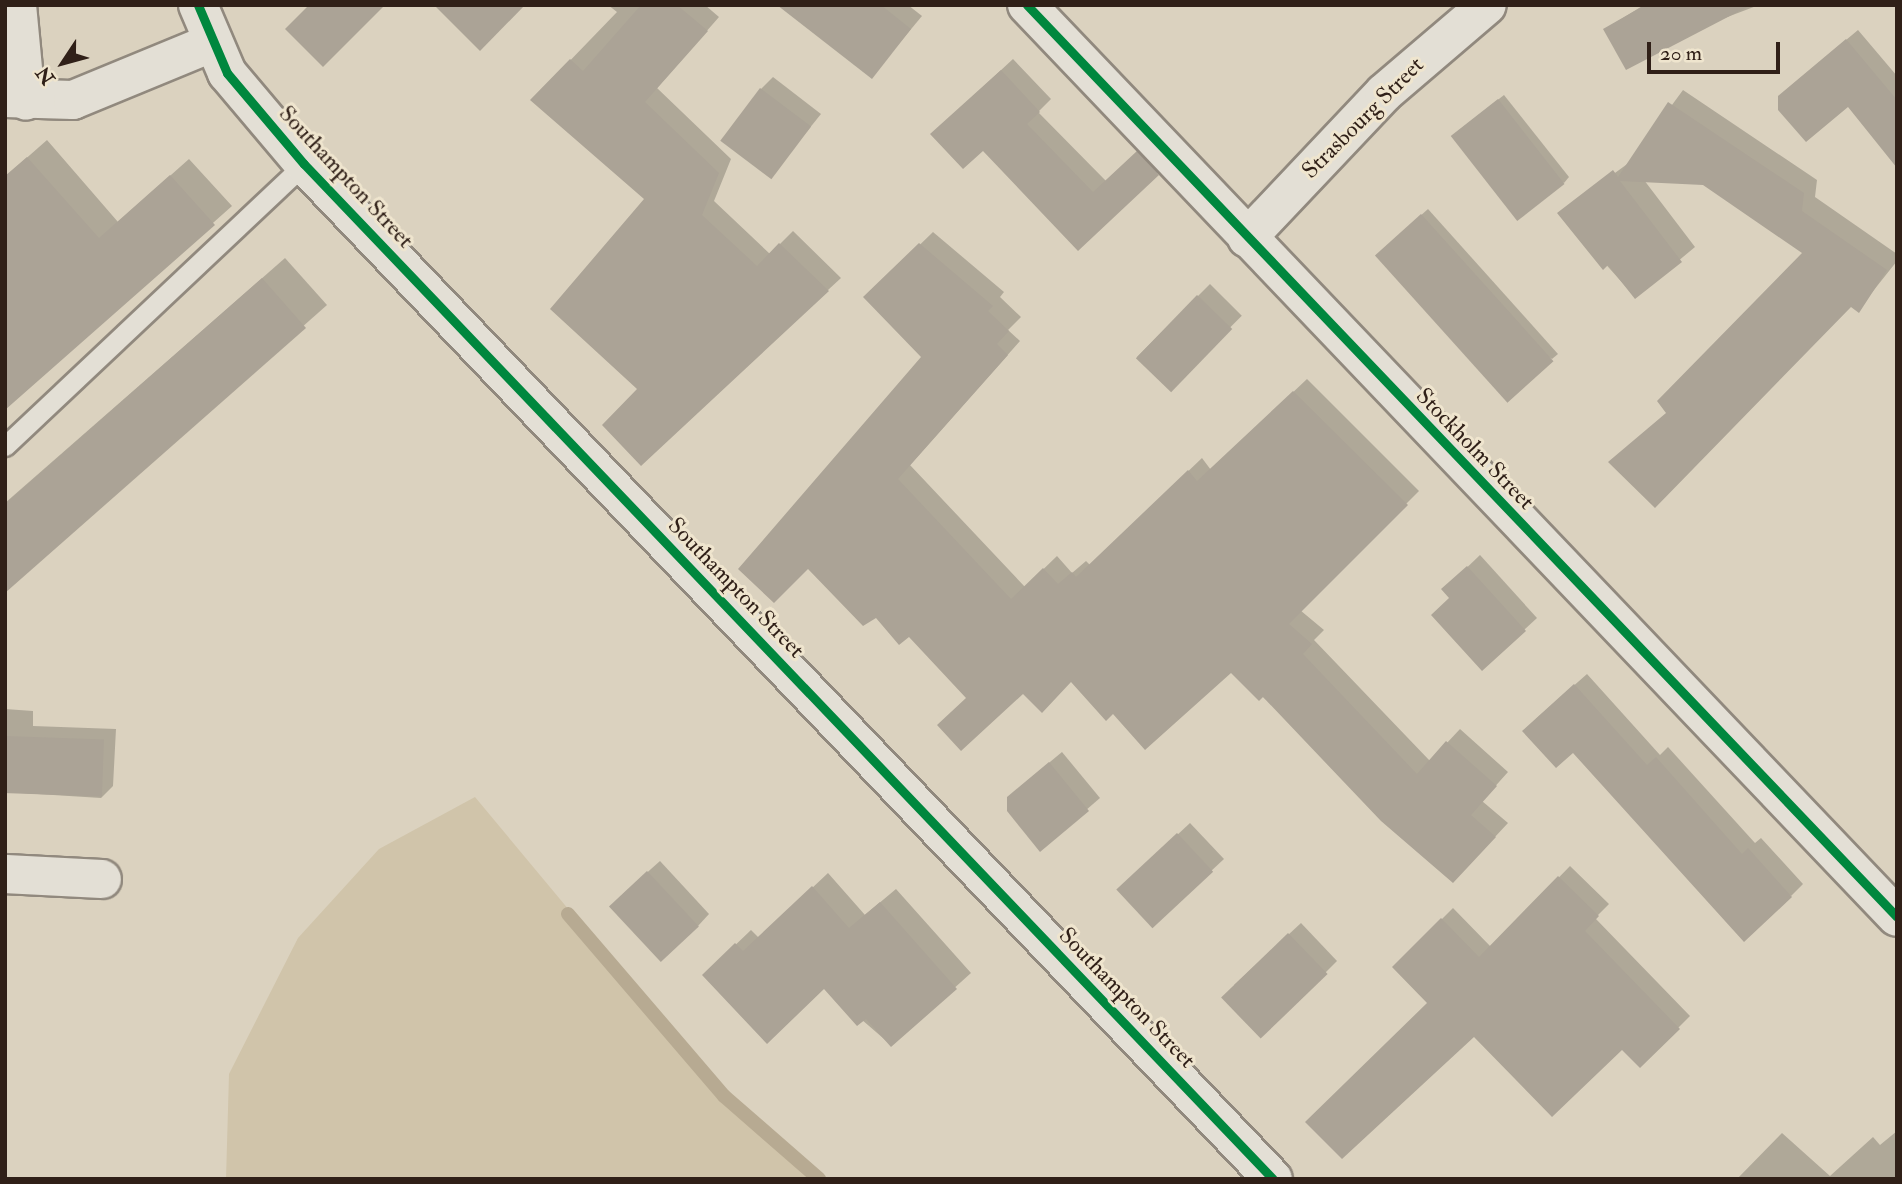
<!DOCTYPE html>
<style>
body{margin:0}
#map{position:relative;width:1902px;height:1184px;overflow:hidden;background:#dbd2bf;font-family:"IM FELL Double Pica",serif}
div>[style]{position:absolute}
.green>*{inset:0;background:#d0c4aa}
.shadow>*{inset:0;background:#0003;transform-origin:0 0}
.stream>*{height:14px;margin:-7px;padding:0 7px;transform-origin:7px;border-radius:7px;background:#b7aa92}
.building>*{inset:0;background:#aba396;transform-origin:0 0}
.roads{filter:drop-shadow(2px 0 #91897e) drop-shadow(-2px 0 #91897e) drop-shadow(0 2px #91897e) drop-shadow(0 -2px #91897e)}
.service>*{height:19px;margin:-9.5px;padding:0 9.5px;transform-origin:9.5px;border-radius:9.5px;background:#e3dfd5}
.minor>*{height:38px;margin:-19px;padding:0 19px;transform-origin:19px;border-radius:19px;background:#e3dfd5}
.cycleway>*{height:9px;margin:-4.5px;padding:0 4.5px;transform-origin:4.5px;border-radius:4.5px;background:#00873e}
span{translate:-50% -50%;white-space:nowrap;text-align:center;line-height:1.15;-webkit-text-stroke:6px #efe5ce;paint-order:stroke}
.street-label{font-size:23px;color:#302018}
.frame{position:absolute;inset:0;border:7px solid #302018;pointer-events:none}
.north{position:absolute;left:28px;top:28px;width:70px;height:70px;-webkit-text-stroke:5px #efe5ce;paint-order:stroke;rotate:234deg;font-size:19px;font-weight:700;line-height:28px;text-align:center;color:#302018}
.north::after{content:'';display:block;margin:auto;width:24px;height:32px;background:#302018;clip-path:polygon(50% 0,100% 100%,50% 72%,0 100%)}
.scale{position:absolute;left:1647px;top:42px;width:133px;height:32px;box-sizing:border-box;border:4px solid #302018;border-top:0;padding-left:9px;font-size:21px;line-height:24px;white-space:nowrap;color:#302018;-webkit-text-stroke:5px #efe5ce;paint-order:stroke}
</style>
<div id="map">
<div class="green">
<i style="clip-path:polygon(475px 797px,724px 1096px,819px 1179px,226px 1179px,229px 1074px,298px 938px,379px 849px)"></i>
</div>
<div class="shadow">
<i style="clip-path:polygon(608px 5px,705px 5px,719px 17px,657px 88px,731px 159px,714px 201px,770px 254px,793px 231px,841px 278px,828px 290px,639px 389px,646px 199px,532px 100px,617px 12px)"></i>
<i style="clip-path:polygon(819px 5px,908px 5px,922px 16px,872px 76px)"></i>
<i style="clip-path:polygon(1644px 5px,1759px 5px,1722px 19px,1605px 29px)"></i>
<i style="clip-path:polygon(1858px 30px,1897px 76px,1897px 162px,1848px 105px,1792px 85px)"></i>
<i style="clip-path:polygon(1013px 59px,1051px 99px,1038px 112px,1106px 181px,1149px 141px,1169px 162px,1079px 249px,983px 148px,945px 122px)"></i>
<i style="clip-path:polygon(773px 77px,821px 114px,771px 176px,761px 89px)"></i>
<i style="clip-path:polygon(1683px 90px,1817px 180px,1815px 197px,1897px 254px,1897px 261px,1858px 310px,1851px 305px,1611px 462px,1668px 412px,1805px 253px,1703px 183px,1644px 180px,1695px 247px,1635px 297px,1560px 213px,1630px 162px)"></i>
<i style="clip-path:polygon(1504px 95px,1569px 177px,1564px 183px,1458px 131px)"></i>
<i style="clip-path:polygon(47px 140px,118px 222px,189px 159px,232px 206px,5px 408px,5px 177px)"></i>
<i style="clip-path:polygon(1428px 209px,1558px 354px,1552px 359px,1382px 250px)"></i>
<i style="clip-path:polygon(933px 232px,1004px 292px,1000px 297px,1021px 317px,1008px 330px,1020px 341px,910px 465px,1025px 587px,1057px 556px,1072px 573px,1086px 561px,1090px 565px,1202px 458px,1211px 470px,1307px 379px,1419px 491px,1300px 610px,1324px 630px,1314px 640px,1430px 761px,1460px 729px,1508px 772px,1482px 801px,1508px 823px,1466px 868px,1231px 670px,1114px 712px,1071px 680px,968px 698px,909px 635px,876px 616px,863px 624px,923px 357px,866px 297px)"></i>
<i style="clip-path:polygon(285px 258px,327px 305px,5px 591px,5px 503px)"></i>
<i style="left:1210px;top:284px;width:45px;height:103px;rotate:45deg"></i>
<i style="clip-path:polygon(1480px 555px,1537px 618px,1482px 669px,1451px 598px,1456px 578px)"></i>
<i style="clip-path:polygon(1587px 674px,1660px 755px,1668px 747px,1755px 843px,1761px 838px,1803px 884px,1791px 896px,1536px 719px)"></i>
<i style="clip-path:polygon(5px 709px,33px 711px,33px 726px,116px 729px,113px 786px,101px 798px,5px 792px)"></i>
<i style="clip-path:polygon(1062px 752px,1100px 798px,1041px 849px,1021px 786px)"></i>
<i style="clip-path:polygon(1190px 823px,1224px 859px,1152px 926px,1131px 878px)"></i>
<i style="clip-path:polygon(660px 861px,709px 914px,698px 926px,623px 894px)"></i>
<i style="clip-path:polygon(1570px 866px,1609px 904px,1595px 918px,1690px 1016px,1640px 1066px,1622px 1047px,1474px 1035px,1394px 967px,1453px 908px,1491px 947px)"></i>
<i style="clip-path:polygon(828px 873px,865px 915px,896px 889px,971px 973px,891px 1045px,824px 987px,704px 975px,751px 930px,759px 938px)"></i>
<i style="clip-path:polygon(1301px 923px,1337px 961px,1325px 973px,1234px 985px)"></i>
<i style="clip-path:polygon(1897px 1131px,1897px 1179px,1737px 1179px,1782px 1133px,1830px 1176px,1873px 1137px,1880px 1145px)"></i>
</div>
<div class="stream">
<i style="left:568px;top:914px;width:240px;rotate:49.4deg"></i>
<i style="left:724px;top:1096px;width:126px;rotate:41.1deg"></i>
</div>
<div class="building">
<i style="clip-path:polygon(309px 5px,385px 5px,323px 67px,285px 29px)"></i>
<i style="clip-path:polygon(434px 5px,525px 5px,480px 51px)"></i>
<i style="clip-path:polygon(641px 5px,677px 5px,708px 31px,645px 102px,719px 173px,702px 215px,757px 266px,779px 243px,829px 291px,641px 466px,602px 425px,637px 389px,550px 309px,644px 199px,530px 100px,570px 59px,583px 71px)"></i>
<i style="clip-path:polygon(777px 5px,881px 5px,911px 29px,872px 79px)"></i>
<i style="clip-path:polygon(1645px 5px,1751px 5px,1626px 70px,1603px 29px)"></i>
<i style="clip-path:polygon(1846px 39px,1897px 100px,1897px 168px,1848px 107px,1806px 142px,1778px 110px,1778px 96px)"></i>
<i style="clip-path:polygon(1001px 70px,1040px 112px,1027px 124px,1093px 192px,1137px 151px,1159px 175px,1078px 251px,983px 151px,963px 169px,930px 134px)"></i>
<i style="left:760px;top:88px;width:64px;height:66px;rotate:37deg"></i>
<i style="left:1498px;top:99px;width:108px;height:60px;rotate:52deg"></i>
<i style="clip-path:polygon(1668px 102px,1804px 193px,1802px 211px,1887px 270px,1859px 313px,1851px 307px,1655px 508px,1608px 462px,1666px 413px,1657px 401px,1802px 253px,1703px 185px,1620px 181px,1682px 262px,1635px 299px,1608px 265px,1603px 270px,1557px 213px,1613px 170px,1618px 177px)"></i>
<i style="clip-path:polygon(27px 157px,99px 238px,170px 175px,215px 225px,5px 410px,5px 176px)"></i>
<i style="left:1421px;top:214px;width:198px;height:62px;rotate:48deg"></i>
<i style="clip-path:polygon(919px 243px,993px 306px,988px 311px,1009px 331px,997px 344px,1008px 355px,898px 479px,1011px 599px,1043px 568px,1058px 584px,1072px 572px,1076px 577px,1188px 470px,1197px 481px,1293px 391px,1408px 505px,1289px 624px,1312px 644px,1303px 654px,1417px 774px,1446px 741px,1497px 786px,1471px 815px,1496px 837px,1453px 883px,1381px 821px,1263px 697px,1259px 701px,1231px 673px,1145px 750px,1113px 714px,1106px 721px,1071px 682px,1042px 713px,1023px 694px,961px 751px,937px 725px,966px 698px,909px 637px,899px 645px,876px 618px,863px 626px,808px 569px,774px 603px,738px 569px,921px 357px,863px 297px)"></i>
<i style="clip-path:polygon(262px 278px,306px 328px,5px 593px,5px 504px)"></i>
<i style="left:1197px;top:295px;width:49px;height:88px;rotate:44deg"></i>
<i style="clip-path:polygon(1467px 566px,1526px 631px,1482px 671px,1431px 615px,1449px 598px,1441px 589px)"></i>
<i style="clip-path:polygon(1574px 684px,1647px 765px,1656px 757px,1742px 854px,1748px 848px,1792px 897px,1744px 942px,1573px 753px,1556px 768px,1522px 731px)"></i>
<i style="left:5px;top:736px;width:99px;height:57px;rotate:2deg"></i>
<i style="clip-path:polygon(1049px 762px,1089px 811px,1040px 852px,1007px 811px,1007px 797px)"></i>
<i style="left:1177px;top:833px;width:53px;height:83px;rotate:47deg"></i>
<i style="left:647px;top:871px;width:76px;height:52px;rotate:47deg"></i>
<i style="clip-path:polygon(1558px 876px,1599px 916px,1585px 931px,1680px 1029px,1640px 1068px,1622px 1050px,1552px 1117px,1474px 1037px,1342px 1159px,1305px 1122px,1427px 1003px,1392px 967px,1441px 918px,1479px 957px)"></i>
<i style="clip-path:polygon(812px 886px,849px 928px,880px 902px,957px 989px,891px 1047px,866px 1019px,857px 1026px,824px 989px,767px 1044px,702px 975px,735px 943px,743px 951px)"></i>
<i style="left:1288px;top:933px;width:57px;height:93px;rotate:46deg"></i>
</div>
<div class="roads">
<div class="service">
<i style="left:5px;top:446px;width:411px;rotate:-43.3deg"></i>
</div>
<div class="minor">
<i style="left:17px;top:5px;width:96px;rotate:84.6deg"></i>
<i style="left:198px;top:5px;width:74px;rotate:66.9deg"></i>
<i style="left:227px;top:73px;width:119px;rotate:49.8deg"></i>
<i style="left:304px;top:164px;width:1403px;rotate:46.33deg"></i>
<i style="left:1027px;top:5px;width:1260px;rotate:46.35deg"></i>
<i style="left:5px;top:98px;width:68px;rotate:1.7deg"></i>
<i style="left:73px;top:100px;width:149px;rotate:-22.4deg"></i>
<i style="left:1247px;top:238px;width:199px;rotate:-46.6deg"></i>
<i style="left:1384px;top:93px;width:135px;rotate:-40.5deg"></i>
<i style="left:5px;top:874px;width:97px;rotate:3deg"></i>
</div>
</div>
<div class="cycleway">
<i style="left:198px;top:5px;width:74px;rotate:66.9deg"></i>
<i style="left:227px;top:73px;width:119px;rotate:49.8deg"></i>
<i style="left:304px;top:164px;width:1403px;rotate:46.33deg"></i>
<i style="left:1027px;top:5px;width:1260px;rotate:46.35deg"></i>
</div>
<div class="street-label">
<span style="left:1363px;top:118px;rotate:-45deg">Strasbourg Street</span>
<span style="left:346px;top:177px;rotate:47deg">Southampton Street</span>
<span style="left:1475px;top:449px;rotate:46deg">Stockholm Street</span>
<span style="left:736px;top:588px;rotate:46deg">Southampton Street</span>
<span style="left:1127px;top:998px;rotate:46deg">Southampton Street</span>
</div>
<div class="frame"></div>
<div class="north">N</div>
<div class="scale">20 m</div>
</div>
